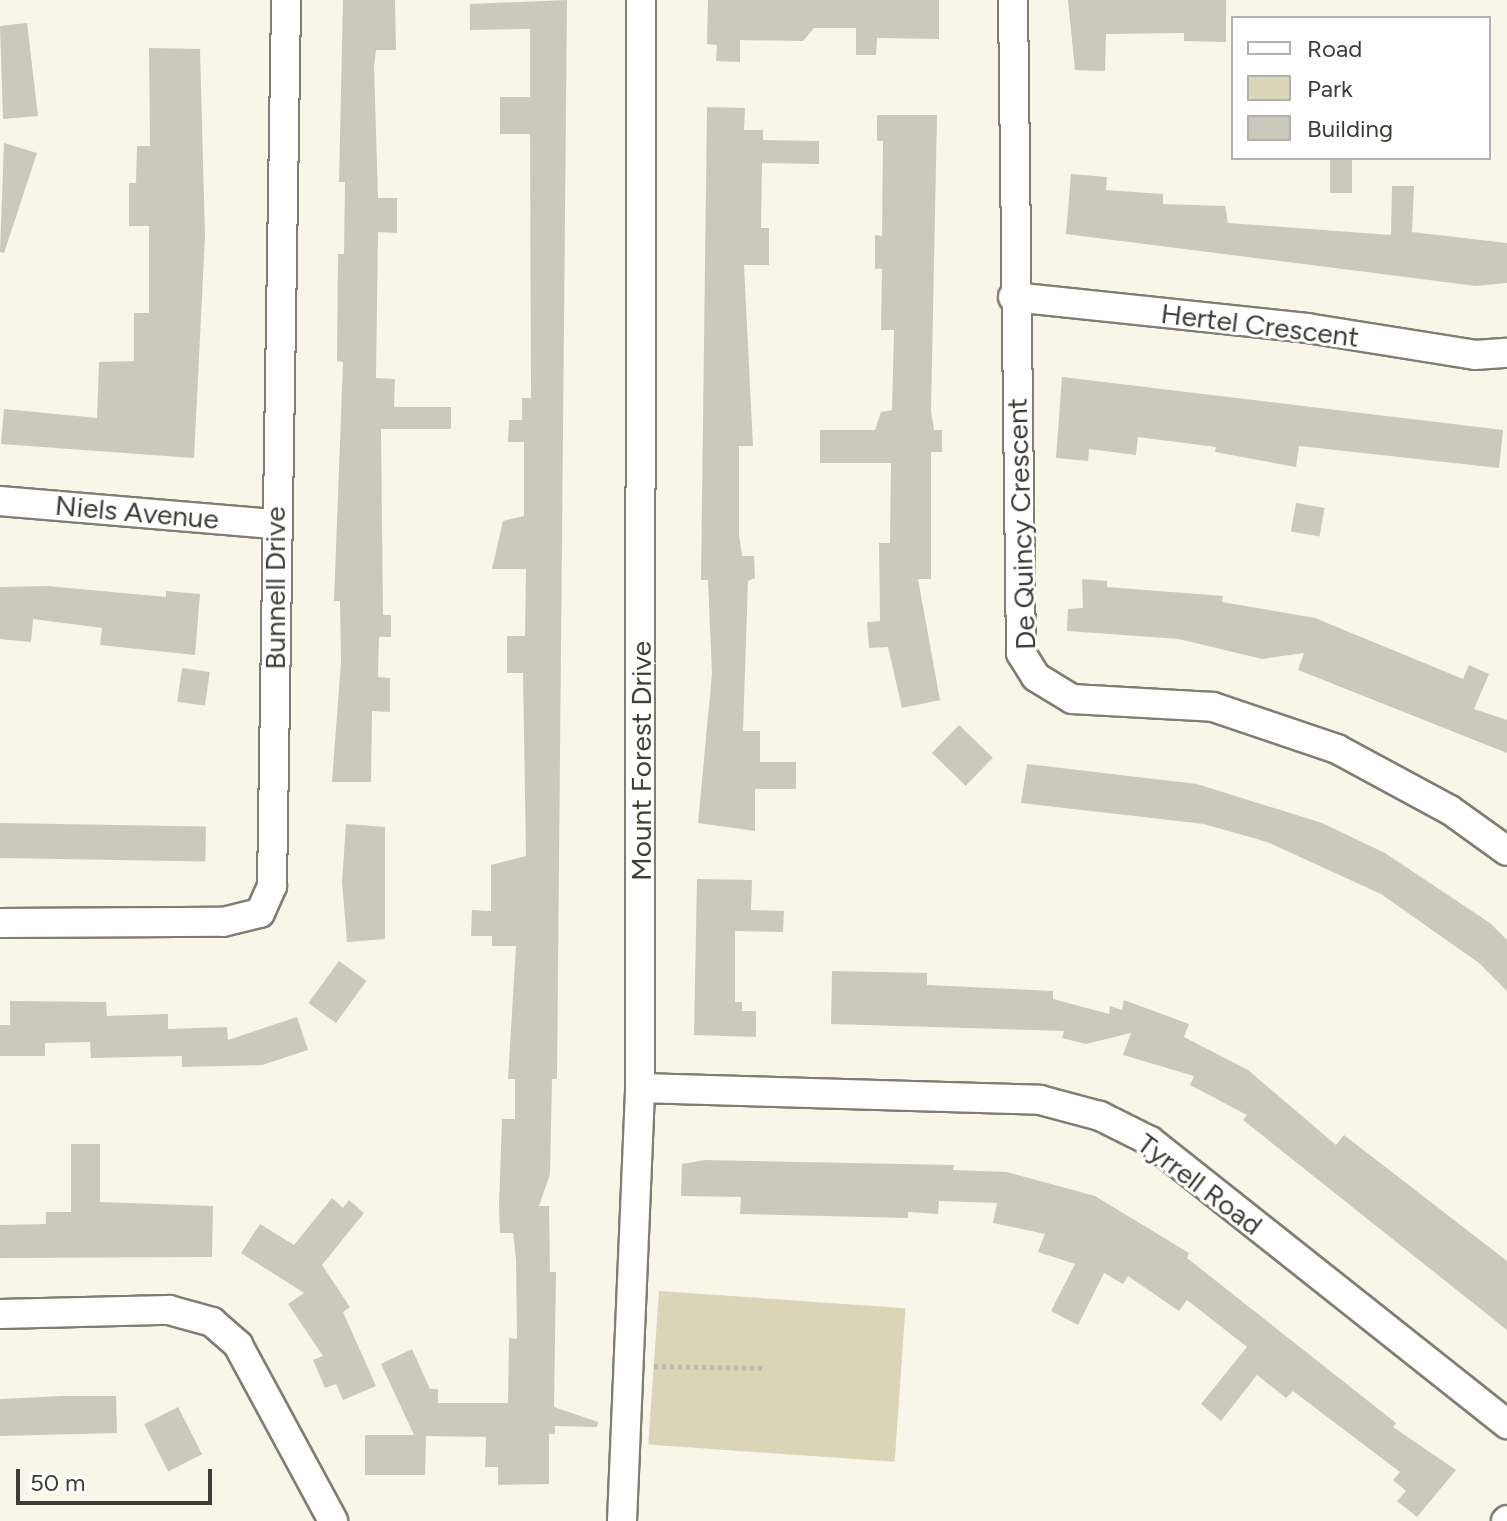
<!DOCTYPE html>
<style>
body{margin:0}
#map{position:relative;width:1507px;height:1521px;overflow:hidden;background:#f8f6e9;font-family:Figtree,sans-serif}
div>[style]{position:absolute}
.green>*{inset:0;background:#dad5b6;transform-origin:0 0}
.building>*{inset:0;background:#cbc9bc;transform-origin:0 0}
.path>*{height:5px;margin-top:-2.5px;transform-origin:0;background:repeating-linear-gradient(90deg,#bcbbb0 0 4px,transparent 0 8px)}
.roads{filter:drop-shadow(2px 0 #807e72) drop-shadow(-2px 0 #807e72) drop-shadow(0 2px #807e72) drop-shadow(0 -2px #807e72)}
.minor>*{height:28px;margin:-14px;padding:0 14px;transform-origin:14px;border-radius:14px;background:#fff}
span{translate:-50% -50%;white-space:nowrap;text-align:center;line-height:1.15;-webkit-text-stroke:6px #fff;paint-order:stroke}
.street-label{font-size:28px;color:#3d3d38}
.legend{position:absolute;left:1231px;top:16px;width:260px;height:144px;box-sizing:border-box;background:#fff;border:2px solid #b1b1af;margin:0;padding:10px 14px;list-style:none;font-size:24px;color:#3d3d38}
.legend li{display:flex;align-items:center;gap:16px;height:40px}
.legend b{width:40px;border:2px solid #b1b1af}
.scale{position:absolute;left:16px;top:1469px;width:196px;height:36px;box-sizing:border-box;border:4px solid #3d3d38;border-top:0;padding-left:10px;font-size:24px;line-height:28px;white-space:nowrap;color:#3d3d38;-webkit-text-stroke:6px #fff;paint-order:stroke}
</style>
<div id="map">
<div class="green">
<i style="left:659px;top:1291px;width:247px;height:154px;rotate:4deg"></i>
</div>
<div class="building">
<i style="clip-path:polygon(343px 0,395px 0,396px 50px,376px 50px,374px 66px,378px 198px,397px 198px,397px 233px,378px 232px,376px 378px,395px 379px,394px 407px,451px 407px,451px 429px,381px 429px,383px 615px,391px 615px,391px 637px,379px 637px,378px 677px,390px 678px,390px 712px,372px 711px,371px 782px,332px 782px,341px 662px,340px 601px,334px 601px,343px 362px,337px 361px,338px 254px,344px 254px,345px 182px,339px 182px)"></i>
<i style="clip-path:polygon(567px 0,557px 1079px,552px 1079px,550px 1174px,539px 1206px,549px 1206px,550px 1272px,556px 1272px,554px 1407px,598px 1422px,597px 1427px,555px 1426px,555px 1434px,549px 1434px,549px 1484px,498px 1485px,498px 1467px,485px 1467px,486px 1437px,426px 1436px,425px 1475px,365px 1475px,365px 1435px,414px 1435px,381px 1364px,412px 1349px,430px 1389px,438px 1389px,438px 1403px,508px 1403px,509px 1338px,517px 1339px,516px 1259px,513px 1233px,500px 1233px,499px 1206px,502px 1119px,515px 1119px,515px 1079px,508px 1079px,516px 946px,492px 946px,492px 936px,471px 936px,472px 910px,491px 911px,491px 865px,526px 856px,523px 673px,507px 673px,507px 636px,525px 636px,526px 569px,492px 569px,503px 521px,524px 516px,524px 442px,508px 442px,509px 420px,522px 420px,522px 398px,531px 398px,530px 134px,500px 134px,500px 97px,530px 97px,530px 29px,470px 30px,470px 4px)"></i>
<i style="clip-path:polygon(708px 0,939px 0,939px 39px,877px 38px,876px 55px,856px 55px,856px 28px,814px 28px,803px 41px,740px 40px,740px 62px,716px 61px,717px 45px,707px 44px)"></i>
<i style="clip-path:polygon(1068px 0,1226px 0,1226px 42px,1184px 41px,1184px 33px,1106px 34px,1105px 71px,1075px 70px)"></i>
<i style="clip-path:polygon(27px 23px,38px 116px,3px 119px,0 26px)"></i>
<i style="clip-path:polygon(149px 48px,200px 49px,205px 236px,194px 458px,1px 444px,4px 409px,97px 418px,99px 362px,134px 361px,134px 313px,149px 313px,149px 226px,129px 226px,129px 183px,136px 183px,137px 146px,150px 146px)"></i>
<i style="clip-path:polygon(707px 107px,745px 108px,744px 130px,763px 130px,763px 140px,819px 141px,819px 164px,762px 163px,761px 228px,769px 228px,769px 265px,744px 265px,753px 446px,739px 446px,739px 535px,742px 556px,754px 556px,755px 578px,748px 581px,743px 731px,760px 731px,760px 762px,796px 762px,796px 789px,755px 789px,755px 831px,698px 823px,712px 674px,708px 580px,701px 580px)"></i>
<i style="clip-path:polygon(877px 115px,937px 115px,931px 411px,934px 430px,942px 430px,942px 452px,931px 452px,931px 579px,918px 579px,940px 700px,902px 708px,888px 647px,869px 648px,867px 622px,880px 621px,879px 543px,890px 543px,891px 463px,820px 463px,820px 430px,875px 430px,881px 412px,892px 410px,894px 330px,881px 330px,882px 269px,875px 269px,875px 235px,882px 236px,883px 141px,877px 141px)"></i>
<i style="clip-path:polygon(4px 143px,37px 153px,4px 253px,0 252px)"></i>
<i style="left:1330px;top:158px;width:22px;height:35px"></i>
<i style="clip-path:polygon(1071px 174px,1107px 177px,1106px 190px,1163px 194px,1163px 204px,1225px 206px,1228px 223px,1391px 235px,1392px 186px,1414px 186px,1412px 232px,1507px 243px,1507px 283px,1476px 286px,1066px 234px)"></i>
<i style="clip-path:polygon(1062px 377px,1503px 430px,1499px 468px,1299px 446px,1296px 467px,1215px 452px,1216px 447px,1138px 437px,1136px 455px,1089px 449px,1088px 461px,1056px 458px)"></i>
<i style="left:1296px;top:503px;width:29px;height:29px;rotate:10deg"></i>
<i style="clip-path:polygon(1082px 579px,1107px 581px,1107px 587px,1223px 596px,1222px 602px,1315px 618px,1463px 679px,1469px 665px,1489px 674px,1474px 709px,1507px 720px,1507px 753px,1298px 670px,1304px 653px,1262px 659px,1179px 639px,1067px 631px,1068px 609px,1083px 608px)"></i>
<i style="clip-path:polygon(47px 586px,166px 597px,166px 591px,200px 594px,195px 655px,100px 645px,102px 628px,33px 619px,31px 642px,0 639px,0 587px)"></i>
<i style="left:182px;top:668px;width:28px;height:34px;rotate:8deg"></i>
<i style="left:959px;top:725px;width:47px;height:39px;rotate:44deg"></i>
<i style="clip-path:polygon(1027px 764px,1197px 784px,1322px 823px,1385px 853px,1490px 923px,1507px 940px,1507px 991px,1479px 963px,1381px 894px,1267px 842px,1204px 824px,1021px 803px)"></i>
<i style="left:0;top:823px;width:206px;height:35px;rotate:1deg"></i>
<i style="clip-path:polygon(346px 824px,385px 827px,385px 939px,347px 942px,342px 882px)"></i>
<i style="clip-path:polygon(697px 879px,752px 880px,751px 910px,784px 911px,783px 932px,735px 931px,735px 1002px,742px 1002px,742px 1011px,756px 1011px,756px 1037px,694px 1035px)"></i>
<i style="left:339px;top:961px;width:34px;height:52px;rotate:36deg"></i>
<i style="clip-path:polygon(832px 971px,927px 973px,927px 985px,1053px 991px,1053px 999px,1109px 1014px,1110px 1006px,1122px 1010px,1124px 1000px,1189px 1024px,1184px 1037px,1248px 1070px,1336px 1145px,1344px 1135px,1507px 1261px,1507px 1330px,1243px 1120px,1247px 1115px,1190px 1085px,1194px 1076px,1123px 1055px,1131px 1033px,1086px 1044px,1062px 1038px,1064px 1031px,831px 1024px)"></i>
<i style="clip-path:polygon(10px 1001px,106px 1002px,107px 1016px,168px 1014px,168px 1029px,227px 1027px,228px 1040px,297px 1017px,308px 1050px,262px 1065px,182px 1067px,182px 1056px,91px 1058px,90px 1042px,45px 1043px,45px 1056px,0 1056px,0 1025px,10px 1025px)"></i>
<i style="clip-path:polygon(71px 1144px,100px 1144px,100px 1202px,213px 1206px,212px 1257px,0 1258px,0 1225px,46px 1224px,46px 1212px,71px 1212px)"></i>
<i style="clip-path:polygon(705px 1160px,954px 1165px,953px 1170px,1007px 1172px,1095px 1196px,1189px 1253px,1187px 1258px,1396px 1423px,1393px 1427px,1456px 1470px,1417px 1517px,1397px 1501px,1406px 1491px,1393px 1480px,1400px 1472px,1293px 1391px,1286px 1398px,1257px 1375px,1221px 1421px,1201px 1404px,1247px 1347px,1187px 1300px,1179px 1311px,1128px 1276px,1123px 1284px,1104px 1273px,1078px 1325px,1051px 1311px,1075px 1264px,1038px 1252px,1045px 1234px,993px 1223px,997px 1203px,939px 1201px,938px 1214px,908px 1212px,908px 1218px,740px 1214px,741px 1197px,681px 1196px,682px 1164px)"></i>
<i style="clip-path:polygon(332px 1198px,343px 1208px,349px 1200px,364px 1213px,322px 1265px,350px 1307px,343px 1312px,376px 1386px,343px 1400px,336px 1384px,325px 1388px,313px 1360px,323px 1356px,288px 1304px,304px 1293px,241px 1253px,260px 1224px,294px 1245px)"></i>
<i style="clip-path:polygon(63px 1396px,116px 1396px,117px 1433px,0 1436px,0 1399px)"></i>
<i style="left:178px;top:1407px;width:53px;height:38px;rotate:63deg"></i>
</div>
<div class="path">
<i style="left:654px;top:1366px;width:111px;rotate:1deg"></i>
</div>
<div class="roads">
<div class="minor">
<i style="left:1013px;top:0;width:653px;rotate:89.3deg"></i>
<i style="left:1021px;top:653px;width:28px;rotate:58deg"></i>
<i style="left:1036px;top:677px;width:42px;rotate:31.4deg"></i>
<i style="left:1072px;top:699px;width:141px;rotate:3.2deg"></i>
<i style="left:1213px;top:707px;width:131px;rotate:18.7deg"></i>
<i style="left:1337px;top:749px;width:128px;rotate:28.4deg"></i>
<i style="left:1450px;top:810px;width:70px;rotate:35.7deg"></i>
<i style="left:1013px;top:297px;width:296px;rotate:6deg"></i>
<i style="left:1307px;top:328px;width:170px;rotate:9.1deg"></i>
<i style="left:1475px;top:355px;width:32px;rotate:-4deg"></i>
<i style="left:0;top:501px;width:275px;rotate:4.8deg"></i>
<i style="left:0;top:923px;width:223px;rotate:-0.3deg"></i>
<i style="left:223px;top:922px;width:38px;rotate:-14deg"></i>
<i style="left:260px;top:913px;width:30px;rotate:-66deg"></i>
<i style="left:272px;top:886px;width:886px;rotate:-89.09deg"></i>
<i style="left:640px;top:1088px;width:400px;rotate:1.7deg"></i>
<i style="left:1040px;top:1100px;width:62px;rotate:14.9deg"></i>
<i style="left:1100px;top:1116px;width:56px;rotate:26.6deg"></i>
<i style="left:1150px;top:1141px;width:456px;rotate:38.4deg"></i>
<i style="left:0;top:1314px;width:169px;rotate:-1.4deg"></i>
<i style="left:169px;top:1310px;width:45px;rotate:15.6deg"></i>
<i style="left:212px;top:1322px;width:35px;rotate:41deg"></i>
<i style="left:238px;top:1345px;width:200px;rotate:61.6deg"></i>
<i style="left:622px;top:1521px;width:433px;rotate:-87.6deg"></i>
<i style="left:640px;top:1088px;width:1088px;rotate:-89.95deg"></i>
<i style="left:1506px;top:1521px;width:1px;rotate:-45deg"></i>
</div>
</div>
<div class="street-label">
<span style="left:1260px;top:325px;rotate:7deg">Hertel Crescent</span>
<span style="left:137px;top:512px;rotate:5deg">Niels Avenue</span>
<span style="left:1021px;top:524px;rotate:-92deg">De Quincy Crescent</span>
<span style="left:275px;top:588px;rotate:-90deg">Bunnell Drive</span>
<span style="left:641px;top:761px;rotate:-90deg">Mount Forest Drive</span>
<span style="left:1200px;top:1184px;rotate:37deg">Tyrrell Road</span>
</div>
<ul class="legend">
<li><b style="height:10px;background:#fff"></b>Road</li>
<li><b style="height:22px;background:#dad5b6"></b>Park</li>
<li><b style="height:22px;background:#cbc9bc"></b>Building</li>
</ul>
<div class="scale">50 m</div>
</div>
